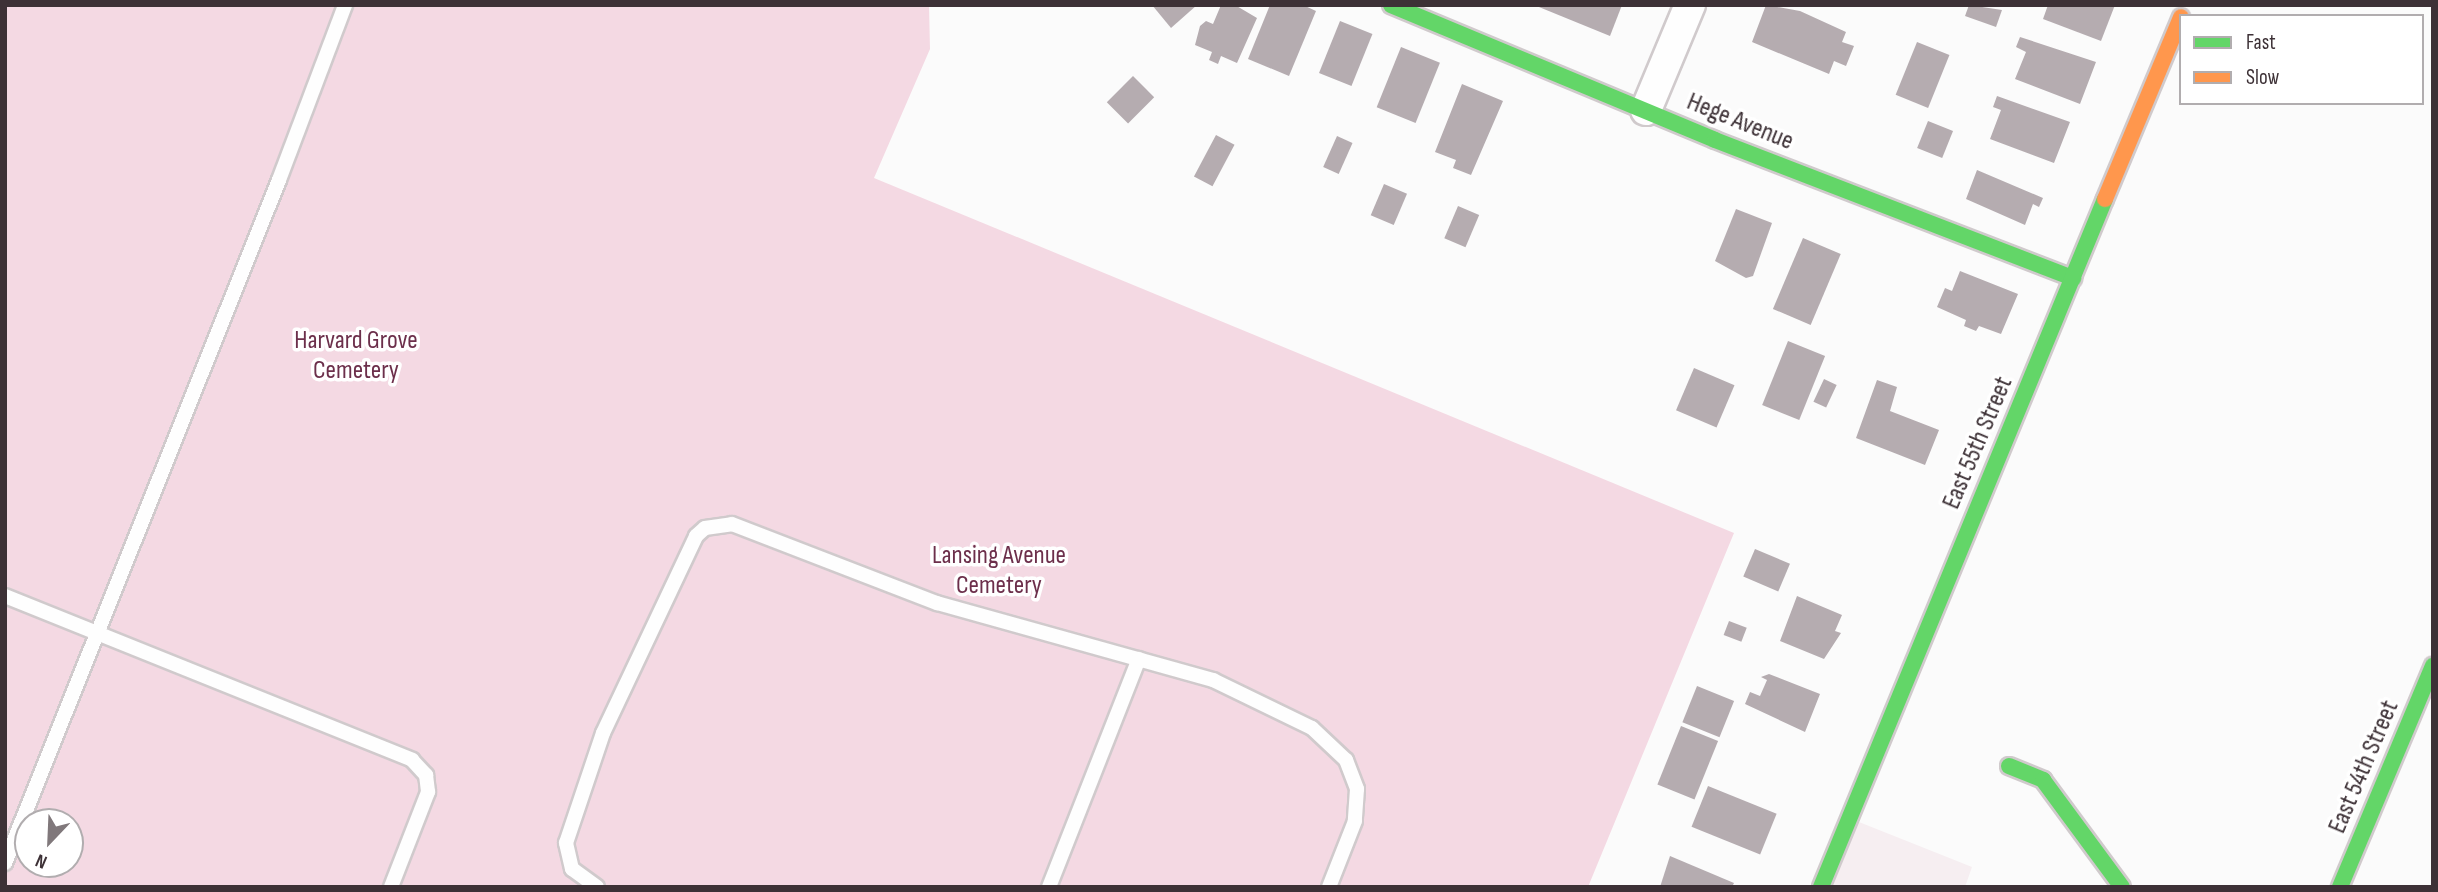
<!DOCTYPE html>
<style>
body{margin:0}
#map{position:relative;width:2438px;height:892px;overflow:hidden;background:#fbfbfb;font-family:"Sofia Sans Condensed",sans-serif}
div>[style]{position:absolute}
.built>*{inset:0;background:#f6eef1}
.green>*{inset:0;background:#f4d9e3}
.building>*{inset:0;background:#b5acb0;transform-origin:0 0}
.roads{filter:drop-shadow(2px 0 #d0cacc) drop-shadow(-2px 0 #d0cacc) drop-shadow(0 2px #d0cacc) drop-shadow(0 -2px #d0cacc)}
.lane>*{height:14px;margin:-7px;padding:0 7px;transform-origin:7px;border-radius:7px;background:#fefefe}
.street>*{height:30px;margin:-15px;padding:0 15px;transform-origin:15px;border-radius:15px;background:#fefefe}
.fast>*{height:16px;margin:-8px;padding:0 8px;transform-origin:8px;border-radius:8px;background:#63d668}
.slow>*{height:16px;margin:-8px;padding:0 8px;transform-origin:8px;border-radius:8px;background:#ff974d}
span{translate:-50% -50%;white-space:nowrap;text-align:center;line-height:1.15;-webkit-text-stroke:7px #fff;paint-order:stroke}
.street-label{font-size:26px;color:#3d3136}
.park-label{font-size:26px;color:#6c2f4b}
.frame{position:absolute;inset:0;border:7px solid #3d3136;pointer-events:none}
.legend{position:absolute;left:2179px;top:14px;width:245px;height:91px;box-sizing:border-box;background:#fff;border:2px solid #b1adaf;margin:0;padding:9px 12px;list-style:none;font-size:21px;color:#3d3136}
.legend li{display:flex;align-items:center;gap:14px;height:35px}
.legend b{width:35px;border:2px solid #b1adaf}
.north{position:absolute;left:14px;top:808px;width:70px;height:70px;box-sizing:border-box;background:#fff;border:2px solid #b1adaf;border-radius:50%;rotate:203deg;font-size:19px;font-weight:700;line-height:28px;text-align:center;color:#3d3136}
.north::after{content:'';display:block;margin:auto;width:24px;height:32px;background:#80787b;clip-path:polygon(50% 0,100% 100%,50% 72%,0 100%)}
</style>
<div id="map">
<div class="built">
<i style="clip-path:polygon(1849px 818px,1972px 867px,1965px 887px,1821px 887px)"></i>
</div>
<div class="green">
<i style="clip-path:polygon(evenodd,5px 5px,929px 5px,930px 49px,874px 178px,1734px 533px,1588px 887px,5px 887px,5px 5px,28px 822px,70px 822px,70px 864px,28px 864px,28px 822px)"></i>
</div>
<div class="building">
<i style="clip-path:polygon(1152px 5px,1197px 5px,1171px 28px)"></i>
<i style="clip-path:polygon(1221px 5px,1235px 5px,1257px 18px,1237px 63px,1221px 56px,1218px 64px,1209px 60px,1212px 52px,1195px 45px,1200px 26px,1206px 21px,1213px 24px)"></i>
<i style="clip-path:polygon(1270px 5px,1303px 5px,1316px 11px,1289px 76px,1248px 59px)"></i>
<i style="clip-path:polygon(1534px 5px,1622px 5px,1610px 36px)"></i>
<i style="clip-path:polygon(1766px 5px,1800px 11px,1846px 32px,1842px 42px,1854px 46px,1846px 66px,1834px 61px,1829px 74px,1752px 42px)"></i>
<i style="clip-path:polygon(1969px 5px,2002px 10px,1996px 27px,1965px 16px)"></i>
<i style="clip-path:polygon(2048px 5px,2115px 5px,2101px 41px,2043px 19px)"></i>
<i style="left:1340px;top:21px;width:35px;height:56px;rotate:22deg"></i>
<i style="clip-path:polygon(2020px 37px,2096px 62px,2080px 104px,2015px 79px,2026px 52px,2016px 47px)"></i>
<i style="left:1917px;top:42px;width:35px;height:57px;rotate:22deg"></i>
<i style="left:1401px;top:47px;width:42px;height:65px;rotate:22deg"></i>
<i style="left:1133px;top:76px;width:30px;height:37px;rotate:45deg"></i>
<i style="clip-path:polygon(1462px 84px,1503px 101px,1471px 175px,1453px 168px,1456px 160px,1435px 152px)"></i>
<i style="clip-path:polygon(1997px 96px,2070px 122px,2054px 163px,1990px 139px,2001px 110px,1993px 107px)"></i>
<i style="left:1928px;top:121px;width:27px;height:29px;rotate:22deg"></i>
<i style="left:1216px;top:135px;width:21px;height:47px;rotate:28deg"></i>
<i style="left:1337px;top:136px;width:17px;height:34px;rotate:24deg"></i>
<i style="clip-path:polygon(1977px 170px,2043px 198px,2039px 207px,2033px 204px,2025px 225px,1966px 199px)"></i>
<i style="left:1384px;top:184px;width:25px;height:34px;rotate:23deg"></i>
<i style="left:1458px;top:206px;width:23px;height:35px;rotate:23deg"></i>
<i style="clip-path:polygon(1736px 209px,1772px 223px,1753px 276px,1746px 278px,1715px 261px)"></i>
<i style="left:1803px;top:238px;width:41px;height:77px;rotate:23deg"></i>
<i style="clip-path:polygon(1960px 271px,2018px 294px,2001px 334px,1979px 326px,1976px 331px,1964px 326px,1966px 320px,1937px 307px,1945px 288px,1952px 291px)"></i>
<i style="left:1788px;top:341px;width:40px;height:69px;rotate:22deg"></i>
<i style="left:1694px;top:368px;width:44px;height:46px;rotate:23deg"></i>
<i style="left:1824px;top:379px;width:14px;height:25px;rotate:25deg"></i>
<i style="clip-path:polygon(1877px 380px,1897px 387px,1890px 411px,1939px 430px,1925px 465px,1856px 438px)"></i>
<i style="left:1755px;top:549px;width:38px;height:30px;rotate:23deg"></i>
<i style="clip-path:polygon(1797px 596px,1842px 615px,1835px 631px,1841px 633px,1824px 659px,1780px 641px)"></i>
<i style="left:1729px;top:621px;width:19px;height:15px;rotate:21deg"></i>
<i style="clip-path:polygon(1769px 674px,1820px 694px,1805px 732px,1745px 704px,1750px 692px,1760px 696px,1767px 680px,1761px 677px)"></i>
<i style="left:1697px;top:686px;width:40px;height:39px;rotate:22deg"></i>
<i style="left:1681px;top:726px;width:40px;height:63px;rotate:22deg"></i>
<i style="left:1708px;top:786px;width:74px;height:44px;rotate:22deg"></i>
<i style="clip-path:polygon(1670px 856px,1734px 883px,1732px 887px,1660px 887px)"></i>
</div>
<div class="roads">
<div class="lane">
<i style="left:5px;top:596px;width:439px;rotate:21.9deg"></i>
<i style="left:412px;top:760px;width:21px;rotate:47deg"></i>
<i style="left:426px;top:775px;width:17px;rotate:83deg"></i>
<i style="left:428px;top:792px;width:102px;rotate:111.3deg"></i>
<i style="left:5px;top:863px;width:736px;rotate:-68.14deg"></i>
<i style="left:279px;top:180px;width:187px;rotate:-69.3deg"></i>
<i style="left:597px;top:887px;width:31px;rotate:-144deg"></i>
<i style="left:572px;top:869px;width:27px;rotate:-103deg"></i>
<i style="left:566px;top:843px;width:116px;rotate:-71.4deg"></i>
<i style="left:603px;top:733px;width:218px;rotate:-64.7deg"></i>
<i style="left:696px;top:536px;width:12px;rotate:-42deg"></i>
<i style="left:705px;top:528px;width:27px;rotate:-8deg"></i>
<i style="left:732px;top:524px;width:220px;rotate:21.1deg"></i>
<i style="left:937px;top:603px;width:287px;rotate:15.6deg"></i>
<i style="left:1213px;top:680px;width:110px;rotate:25.9deg"></i>
<i style="left:1312px;top:728px;width:47px;rotate:43.3deg"></i>
<i style="left:1346px;top:760px;width:31px;rotate:69deg"></i>
<i style="left:1357px;top:789px;width:32px;rotate:94deg"></i>
<i style="left:1355px;top:821px;width:71px;rotate:111.5deg"></i>
<i style="left:1049px;top:887px;width:245px;rotate:-68.5deg"></i>
</div>
<div class="street">
<i style="left:1646px;top:110px;width:114px;rotate:-67.3deg"></i>
</div>
<div class="fast">
<i style="left:1391px;top:5px;width:351px;rotate:22.6deg"></i>
<i style="left:1715px;top:140px;width:384px;rotate:21.1deg"></i>
<i style="left:2009px;top:766px;width:37px;rotate:22deg"></i>
<i style="left:2043px;top:780px;width:133px;rotate:53.6deg"></i>
<i style="left:1821px;top:887px;width:744px;rotate:-67.57deg"></i>
<i style="left:2340px;top:887px;width:240px;rotate:-67.2deg"></i>
</div>
<div class="slow">
<i style="left:2105px;top:199px;width:197px;rotate:-67.3deg"></i>
</div>
</div>
<div class="street-label">
<span style="left:1740px;top:122px;rotate:22deg">Hege Avenue</span>
<span style="left:1978px;top:443px;rotate:-67deg">East 55th Street</span>
<span style="left:2364px;top:767px;rotate:-67deg">East 54th Street</span>
</div>
<div class="park-label">
<span style="left:356px;top:356px">Harvard Grove<br>Cemetery</span>
<span style="left:999px;top:571px">Lansing Avenue<br>Cemetery</span>
</div>
<div class="frame"></div>
<ul class="legend">
<li><b style="height:9px;background:#63d668"></b>Fast</li>
<li><b style="height:9px;background:#ff974d"></b>Slow</li>
</ul>
<div class="north">N</div>
</div>
